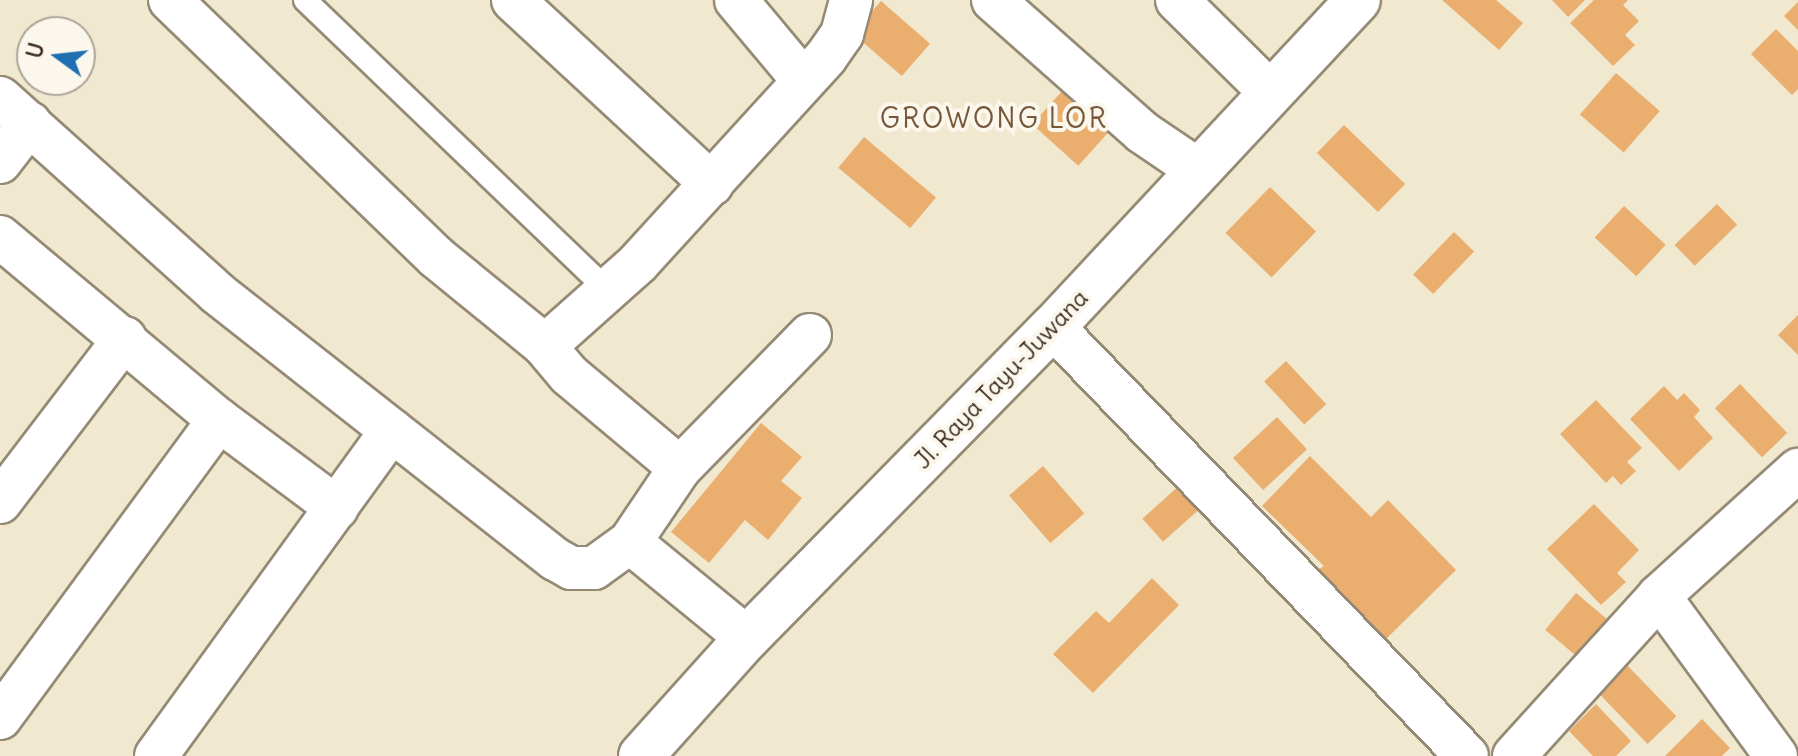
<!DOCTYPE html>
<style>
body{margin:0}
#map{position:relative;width:1798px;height:756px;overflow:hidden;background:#f1e9cf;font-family:Delius,sans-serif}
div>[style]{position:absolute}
.building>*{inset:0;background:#eaae6f;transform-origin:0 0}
.roads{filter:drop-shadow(2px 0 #968a76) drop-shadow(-2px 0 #968a76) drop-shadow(0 2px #968a76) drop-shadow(0 -2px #968a76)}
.service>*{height:22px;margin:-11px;padding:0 11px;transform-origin:11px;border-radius:11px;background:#fff}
.minor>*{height:42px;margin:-21px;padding:0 21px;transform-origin:21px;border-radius:21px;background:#fff}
.secondary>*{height:44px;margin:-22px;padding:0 22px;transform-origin:22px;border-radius:22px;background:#fff}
span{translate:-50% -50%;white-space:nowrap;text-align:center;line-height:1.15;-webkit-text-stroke:8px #fbf7ec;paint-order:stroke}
.street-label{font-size:24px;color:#3b2a1e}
.quarter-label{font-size:28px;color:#78583a;letter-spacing:2px}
.north{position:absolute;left:16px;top:16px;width:80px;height:80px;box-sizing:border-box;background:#fbf7ec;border:2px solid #aea59a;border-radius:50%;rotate:285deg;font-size:22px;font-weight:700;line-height:32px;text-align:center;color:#3b2a1e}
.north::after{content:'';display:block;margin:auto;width:28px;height:36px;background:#1f6fb2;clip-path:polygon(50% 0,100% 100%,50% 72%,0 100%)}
</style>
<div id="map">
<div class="building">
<i style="clip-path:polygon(1442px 0,1496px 0,1523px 23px,1499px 50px)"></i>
<i style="clip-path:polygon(1552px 0,1585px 0,1568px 17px)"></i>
<i style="clip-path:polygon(1594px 0,1628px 0,1623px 5px,1639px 21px,1625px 35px,1635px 45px,1613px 66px,1570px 23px)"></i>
<i style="left:881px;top:1px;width:65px;height:43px;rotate:41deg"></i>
<i style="clip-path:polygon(1798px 2px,1798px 30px,1784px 16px)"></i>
<i style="clip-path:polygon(1776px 29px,1798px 51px,1798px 89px,1792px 95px,1751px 54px)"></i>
<i style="left:1616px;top:73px;width:58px;height:55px;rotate:41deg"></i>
<i style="left:1063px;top:90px;width:62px;height:46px;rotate:42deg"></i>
<i style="left:1344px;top:125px;width:85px;height:39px;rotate:44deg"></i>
<i style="left:864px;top:137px;width:94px;height:40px;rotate:40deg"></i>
<i style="left:1270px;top:187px;width:64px;height:64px;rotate:44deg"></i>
<i style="left:1717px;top:204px;width:29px;height:59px;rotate:46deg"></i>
<i style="left:1624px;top:206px;width:57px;height:43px;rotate:43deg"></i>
<i style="left:1454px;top:232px;width:28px;height:59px;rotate:44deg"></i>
<i style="clip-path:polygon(1798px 315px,1798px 355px,1778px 335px)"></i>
<i style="left:1286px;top:361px;width:59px;height:30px;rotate:47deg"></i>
<i style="left:1740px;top:384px;width:68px;height:35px;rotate:46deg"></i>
<i style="clip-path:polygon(1664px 386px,1677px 400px,1684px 393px,1700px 410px,1694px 417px,1713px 438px,1679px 471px,1630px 419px)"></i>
<i style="clip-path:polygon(1596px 400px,1642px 448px,1627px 462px,1636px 471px,1621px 485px,1613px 476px,1606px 483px,1560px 434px)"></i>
<i style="left:1277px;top:417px;width:44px;height:60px;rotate:47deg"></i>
<i style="clip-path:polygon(761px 423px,802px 457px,781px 481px,802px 498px,768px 540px,745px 520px,709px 563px,671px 532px)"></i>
<i style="clip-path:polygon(1310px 456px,1371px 517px,1388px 500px,1456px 570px,1386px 639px,1319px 569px,1324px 566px,1262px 506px)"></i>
<i style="left:1043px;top:466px;width:63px;height:45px;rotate:49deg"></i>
<i style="left:1181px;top:484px;width:31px;height:52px;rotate:48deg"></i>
<i style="clip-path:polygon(1594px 504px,1639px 550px,1617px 573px,1626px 582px,1601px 605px,1547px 549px)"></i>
<i style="clip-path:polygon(1152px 578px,1179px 605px,1093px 693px,1053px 654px,1096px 611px,1109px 623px)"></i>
<i style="left:1576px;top:593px;width:45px;height:48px;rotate:40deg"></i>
<i style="left:1625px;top:663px;width:74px;height:40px;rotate:46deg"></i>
<i style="clip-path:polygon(1596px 704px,1631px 741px,1616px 756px,1593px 756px,1569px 731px)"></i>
<i style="clip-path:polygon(1702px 719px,1730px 748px,1722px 756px,1665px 756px)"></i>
</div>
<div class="roads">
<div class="service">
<i style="left:305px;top:0;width:420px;rotate:43.8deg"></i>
</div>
<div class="minor">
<i style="left:170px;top:0;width:370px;rotate:44deg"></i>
<i style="left:436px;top:257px;width:141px;rotate:39.2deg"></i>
<i style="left:513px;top:0;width:271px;rotate:42.8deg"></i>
<i style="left:736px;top:0;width:103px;rotate:50.1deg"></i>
<i style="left:993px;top:0;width:199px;rotate:41.5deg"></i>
<i style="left:1142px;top:132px;width:68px;rotate:34.2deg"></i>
<i style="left:1177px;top:0;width:132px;rotate:44.7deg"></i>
<i style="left:0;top:98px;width:292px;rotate:41.9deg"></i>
<i style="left:217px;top:293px;width:430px;rotate:38.2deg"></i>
<i style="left:555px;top:559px;width:18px;rotate:29deg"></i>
<i style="left:571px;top:568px;width:23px"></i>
<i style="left:594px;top:568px;width:44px;rotate:-35.8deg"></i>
<i style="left:630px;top:542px;width:151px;rotate:39.4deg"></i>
<i style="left:0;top:162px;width:49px;rotate:-52.4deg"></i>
<i style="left:0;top:237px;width:285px;rotate:39.9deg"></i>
<i style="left:219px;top:420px;width:147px;rotate:36.7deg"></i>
<i style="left:1053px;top:327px;width:596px;rotate:46.02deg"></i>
<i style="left:680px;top:468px;width:145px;rotate:-140deg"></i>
<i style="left:569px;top:375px;width:38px;rotate:-130deg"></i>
<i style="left:545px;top:346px;width:125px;rotate:-41.7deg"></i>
<i style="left:638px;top:263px;width:279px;rotate:-47.6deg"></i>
<i style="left:826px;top:57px;width:28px;rotate:-55deg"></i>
<i style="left:842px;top:34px;width:35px;rotate:-75deg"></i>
<i style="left:0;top:502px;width:206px;rotate:-52.7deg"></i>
<i style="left:630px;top:542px;width:89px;rotate:-56deg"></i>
<i style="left:680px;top:468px;width:186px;rotate:-45.7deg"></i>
<i style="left:1659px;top:596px;width:198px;rotate:53.8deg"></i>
<i style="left:0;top:718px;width:370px;rotate:-53.7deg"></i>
<i style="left:156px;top:756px;width:402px;rotate:-54.1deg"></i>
<i style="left:1514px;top:756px;width:216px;rotate:-47.8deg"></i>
<i style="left:1659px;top:596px;width:188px;rotate:-42.2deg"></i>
</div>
<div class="secondary">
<i style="left:641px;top:756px;width:159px;rotate:-48.1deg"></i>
<i style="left:747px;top:638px;width:436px;rotate:-45.5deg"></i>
<i style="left:1053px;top:327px;width:447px;rotate:-47deg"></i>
</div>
</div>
<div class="street-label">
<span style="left:1001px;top:379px;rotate:-46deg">Jl. Raya Tayu-Juwana</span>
</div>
<div class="quarter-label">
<span style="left:994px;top:118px">GROWONG LOR</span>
</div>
<div class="north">U</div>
</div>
